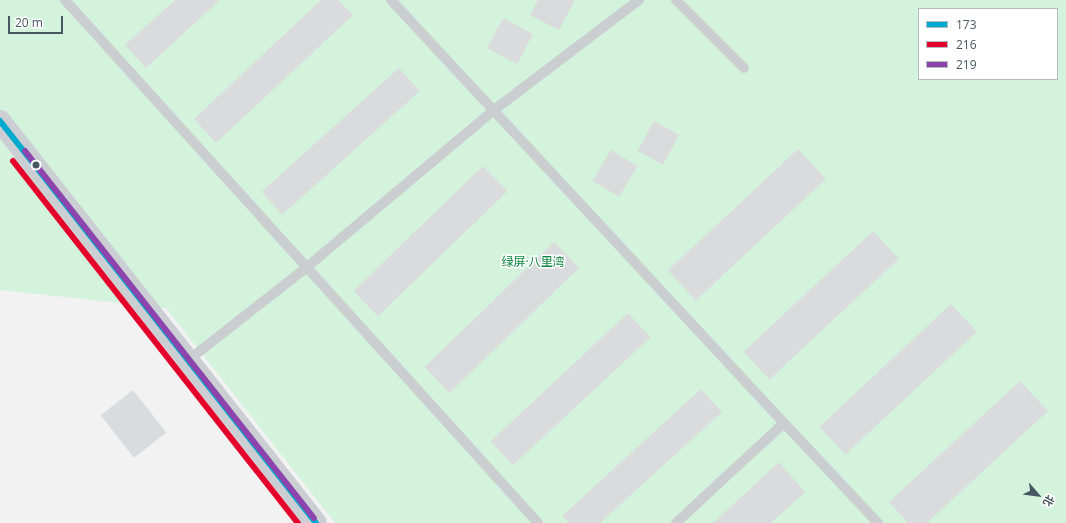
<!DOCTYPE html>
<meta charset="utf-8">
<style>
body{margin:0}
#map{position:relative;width:1066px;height:523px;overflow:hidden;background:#f2f2f2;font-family:"Open Sans","Noto Sans SC",sans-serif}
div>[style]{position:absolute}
.green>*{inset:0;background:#d4f3dd}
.building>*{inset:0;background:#d9dbdc;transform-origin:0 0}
.lane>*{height:10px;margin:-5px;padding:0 5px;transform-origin:5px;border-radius:5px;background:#cbced1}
.secondary>*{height:22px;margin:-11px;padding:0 11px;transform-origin:11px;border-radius:11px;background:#cbcfd3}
.bus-1>*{height:6px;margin:-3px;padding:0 3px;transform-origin:3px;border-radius:3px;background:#00a9ce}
.bus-2>*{height:6px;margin:-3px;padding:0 3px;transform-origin:3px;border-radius:3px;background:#e4002b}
.bus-3>*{height:6px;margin:-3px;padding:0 3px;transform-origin:3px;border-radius:3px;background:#8e44ad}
.dots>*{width:11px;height:11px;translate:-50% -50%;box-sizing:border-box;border:2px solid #fff;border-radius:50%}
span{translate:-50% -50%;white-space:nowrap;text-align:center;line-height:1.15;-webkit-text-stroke:3px #fff;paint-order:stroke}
.park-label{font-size:12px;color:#0d863e}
.legend{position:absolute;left:918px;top:8px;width:140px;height:72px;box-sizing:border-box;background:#fff;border:1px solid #b5bcc0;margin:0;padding:5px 7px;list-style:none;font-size:12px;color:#465761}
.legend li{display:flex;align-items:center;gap:8px;height:20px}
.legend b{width:20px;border:1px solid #b5bcc0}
.north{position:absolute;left:1018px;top:475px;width:40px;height:40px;-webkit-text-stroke:3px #fff;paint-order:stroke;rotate:118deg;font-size:11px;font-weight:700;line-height:16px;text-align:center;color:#465761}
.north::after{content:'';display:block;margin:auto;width:14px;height:18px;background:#465761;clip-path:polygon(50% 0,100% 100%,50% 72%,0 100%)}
.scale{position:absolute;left:8px;top:16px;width:55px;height:18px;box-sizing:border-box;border:2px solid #465761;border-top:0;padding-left:5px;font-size:12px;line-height:14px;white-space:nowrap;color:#465761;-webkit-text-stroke:3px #fff;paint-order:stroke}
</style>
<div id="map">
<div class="green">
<i style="clip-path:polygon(evenodd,0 0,1066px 0,1066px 523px,335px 523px,166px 308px,0 290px,0 0,919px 9px,1057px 9px,1057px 79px,919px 79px,919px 9px)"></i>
</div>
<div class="building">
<i style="clip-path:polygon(175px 0,220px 0,146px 68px,125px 45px)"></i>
<i style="clip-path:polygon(321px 0,338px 0,353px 15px,216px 143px,194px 119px)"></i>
<i style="clip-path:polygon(538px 0,575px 0,559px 30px,530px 15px)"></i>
<i style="left:503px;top:18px;width:34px;height:34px;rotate:28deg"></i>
<i style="left:399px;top:68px;width:31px;height:185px;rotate:48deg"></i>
<i style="left:654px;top:121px;width:29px;height:34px;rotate:29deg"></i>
<i style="left:798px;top:149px;width:41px;height:178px;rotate:47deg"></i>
<i style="left:611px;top:150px;width:31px;height:36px;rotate:31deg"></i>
<i style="left:483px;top:166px;width:35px;height:180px;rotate:46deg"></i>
<i style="left:873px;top:231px;width:38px;height:177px;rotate:47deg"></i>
<i style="left:554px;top:242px;width:36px;height:180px;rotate:46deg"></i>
<i style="left:951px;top:304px;width:38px;height:180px;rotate:47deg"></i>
<i style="left:628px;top:313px;width:33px;height:188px;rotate:47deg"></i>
<i style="clip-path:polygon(1020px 381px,1048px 411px,927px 523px,908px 523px,889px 502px)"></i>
<i style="clip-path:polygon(701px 389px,722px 412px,600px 523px,569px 523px,562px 516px)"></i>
<i style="left:133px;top:390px;width:54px;height:41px;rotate:52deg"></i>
<i style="clip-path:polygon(779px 462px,805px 492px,771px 523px,713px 523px)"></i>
</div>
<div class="lane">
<i style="left:65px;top:0;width:705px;rotate:47.87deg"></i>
<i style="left:391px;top:0;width:577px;rotate:47.11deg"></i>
<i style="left:784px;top:423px;width:147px;rotate:137.2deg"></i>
<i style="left:676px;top:0;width:96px;rotate:45deg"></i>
<i style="left:186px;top:362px;width:154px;rotate:-38.1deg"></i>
<i style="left:307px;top:267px;width:244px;rotate:-40deg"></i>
<i style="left:494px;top:110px;width:182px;rotate:-37.2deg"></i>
<i style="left:784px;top:423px;width:137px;rotate:46.8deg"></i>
</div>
<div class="secondary">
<i style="left:0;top:121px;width:511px;rotate:51.83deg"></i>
</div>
<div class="bus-1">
<i style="left:0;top:121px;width:511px;rotate:51.83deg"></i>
</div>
<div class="bus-2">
<i style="left:13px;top:161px;width:461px;rotate:51.8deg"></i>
</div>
<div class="bus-3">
<i style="left:25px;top:151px;width:467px;rotate:51.8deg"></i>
</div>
<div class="dots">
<i style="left:36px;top:165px;background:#465761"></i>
</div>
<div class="park-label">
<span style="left:533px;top:262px">绿屏·八里湾</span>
</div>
<ul class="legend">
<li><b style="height:5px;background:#00a9ce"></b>173</li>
<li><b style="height:5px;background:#e4002b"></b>216</li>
<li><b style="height:5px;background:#8e44ad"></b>219</li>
</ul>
<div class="north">北</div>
<div class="scale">20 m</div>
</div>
